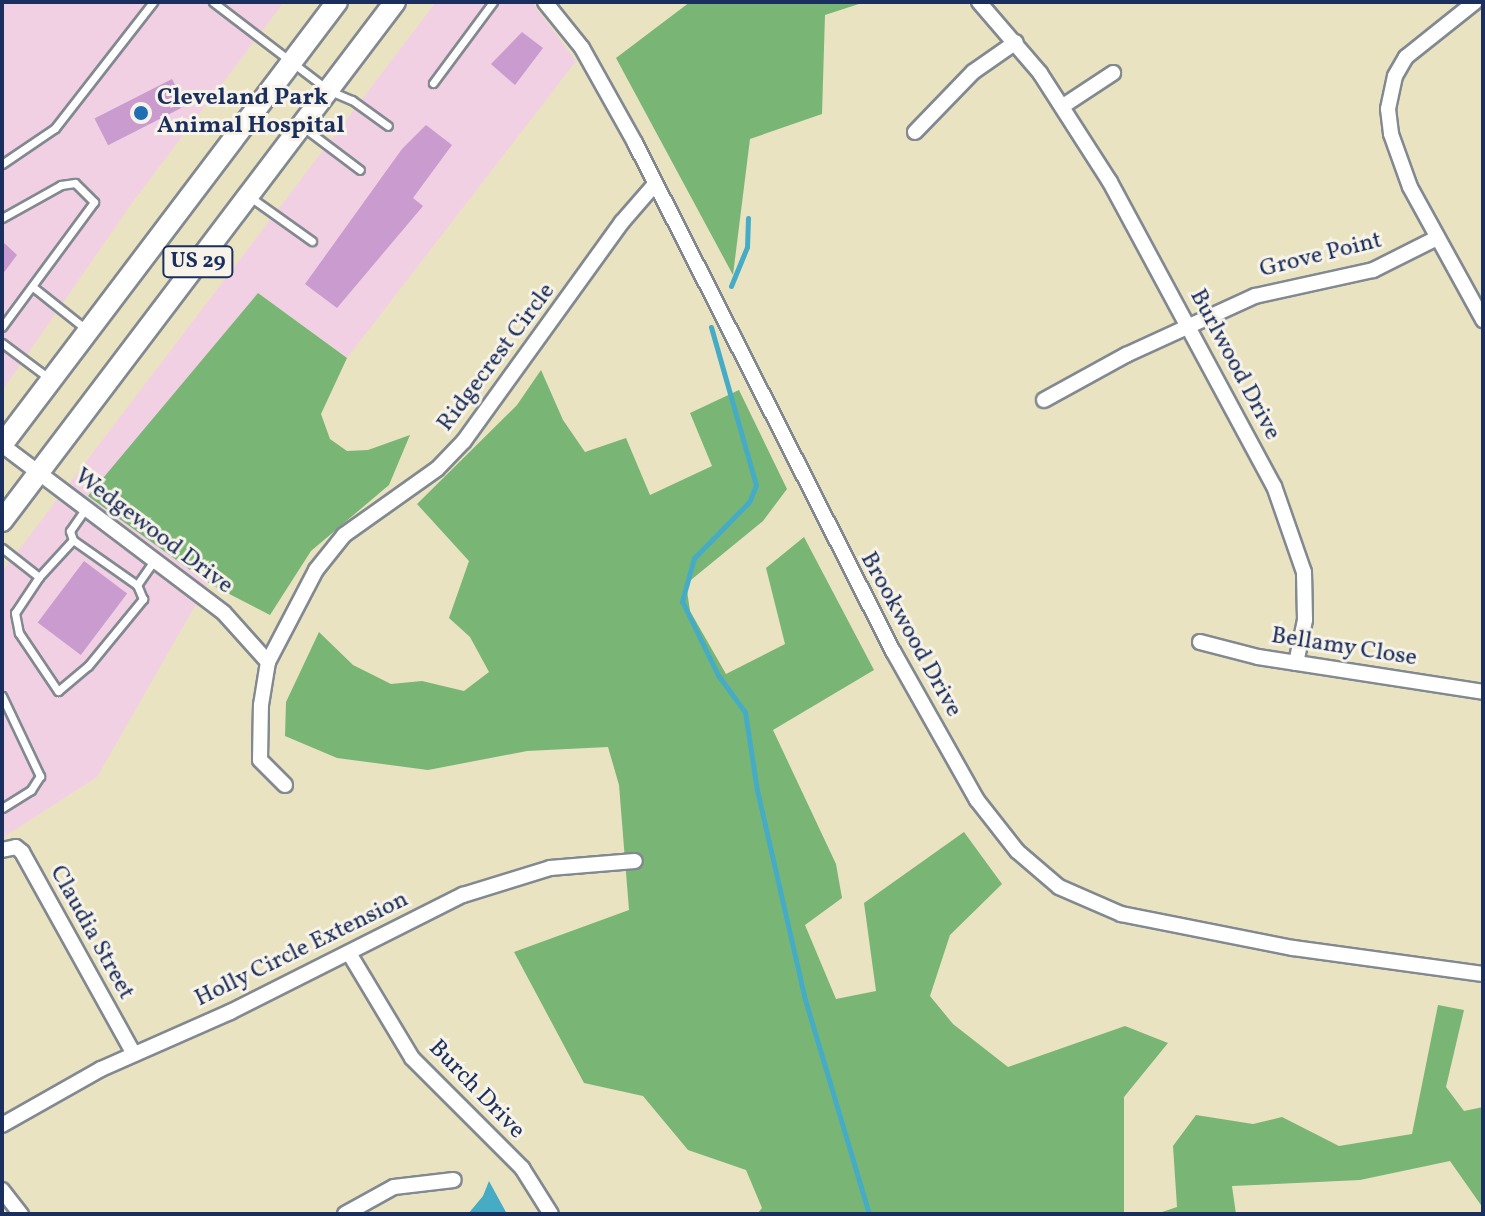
<!DOCTYPE html>
<style>
body{margin:0}
#map{position:relative;width:1485px;height:1216px;overflow:hidden;background:#e9e3c2;font-family:Vollkorn,serif}
div>[style]{position:absolute}
.built>*{inset:0;background:#f1d0e3}
.forest>*{inset:0;background:#79b675}
.water>*{inset:0;background:#46acc6}
.stream>*{height:5px;margin:-2.5px;padding:0 2.5px;transform-origin:2.5px;border-radius:2.5px;background:#46acc6}
.building>*{inset:0;background:#c99bce;transform-origin:0 0}
.roads{filter:drop-shadow(2px 0 #828990) drop-shadow(-2px 0 #828990) drop-shadow(0 2px #828990) drop-shadow(0 -2px #828990)}
.lane>*{height:7px;margin:-3.5px;padding:0 3.5px;transform-origin:3.5px;border-radius:3.5px;background:#fff}
.street>*{height:14px;margin:-7px;padding:0 7px;transform-origin:7px;border-radius:7px;background:#fff}
.primary>*{height:20px;margin:-10px;padding:0 10px;transform-origin:10px;border-radius:10px;background:#fff}
.dots>*{width:22px;height:22px;translate:-50% -50%;box-sizing:border-box;border:4px solid #f7f3e8;border-radius:50%}
span{translate:-50% -50%;white-space:nowrap;text-align:center;line-height:1.15;-webkit-text-stroke:6px #f7f3e8;paint-order:stroke}
.shield-label span{padding:2px 6px;background:#f7f3e8;border:2px solid;border-radius:6px;-webkit-text-stroke-width:0}
.shield-label{font-size:22px;color:#1b2f5e;font-weight:700}
.poi-label{font-size:24px;color:#1b2f5e;font-weight:700}
.left{translate:0 -50%;text-align:left}
.street-label{font-size:24px;color:#1b2f5e}
.frame{position:absolute;inset:0;border:4px solid #1b2f5e;pointer-events:none}
</style>
<div id="map">
<div class="built">
<i style="clip-path:polygon(2px 2px,284px 2px,134px 200px,2px 391px)"></i>
<i style="clip-path:polygon(436px 2px,532px 2px,576px 61px,347px 358px,258px 293px,89px 496px,208px 583px,97px 777px,2px 838px,2px 572px)"></i>
</div>
<div class="forest">
<i style="clip-path:polygon(690px 2px,865px 2px,825px 15px,822px 114px,750px 139px,733px 275px,616px 58px)"></i>
<i style="clip-path:polygon(258px 293px,347px 358px,321px 414px,330px 439px,347px 451px,368px 450px,410px 435px,389px 485px,311px 551px,270px 615px,208px 583px,88px 496px)"></i>
<i style="clip-path:polygon(541px 370px,563px 420px,585px 452px,626px 438px,650px 495px,712px 466px,690px 413px,739px 390px,787px 489px,763px 521px,686px 584px,690px 611px,726px 674px,785px 644px,766px 568px,804px 537px,874px 670px,773px 730px,836px 864px,842px 898px,805px 925px,836px 999px,876px 991px,864px 903px,964px 832px,1002px 884px,950px 935px,930px 996px,953px 1024px,1008px 1067px,1125px 1026px,1168px 1043px,1124px 1097px,1124px 1214px,757px 1214px,762px 1208px,746px 1170px,688px 1150px,643px 1096px,584px 1083px,514px 952px,629px 910px,619px 785px,608px 747px,527px 751px,428px 770px,337px 758px,285px 736px,286px 702px,319px 632px,353px 665px,391px 684px,422px 681px,464px 691px,489px 672px,470px 637px,449px 618px,469px 561px,417px 504px,517px 405px)"></i>
<i style="clip-path:polygon(1438px 1005px,1464px 1010px,1446px 1087px,1464px 1111px,1483px 1107px,1483px 1208px,1450px 1161px,1360px 1180px,1232px 1186px,1236px 1214px,1156px 1214px,1177px 1207px,1173px 1146px,1196px 1115px,1253px 1124px,1282px 1117px,1339px 1146px,1412px 1134px)"></i>
</div>
<div class="water">
<i style="clip-path:polygon(489px 1181px,507px 1214px,468px 1214px,483px 1196px)"></i>
</div>
<div class="stream">
<i style="left:731px;top:286px;width:42px;rotate:-67.7deg"></i>
<i style="left:747px;top:247px;width:29px;rotate:-88deg"></i>
<i style="left:711px;top:327px;width:164px;rotate:74.1deg"></i>
<i style="left:756px;top:485px;width:18px;rotate:112deg"></i>
<i style="left:749px;top:502px;width:78px;rotate:134.5deg"></i>
<i style="left:694px;top:558px;width:45px;rotate:105.6deg"></i>
<i style="left:682px;top:601px;width:82px;rotate:64.1deg"></i>
<i style="left:718px;top:675px;width:46px;rotate:53.9deg"></i>
<i style="left:745px;top:712px;width:79px;rotate:81.3deg"></i>
<i style="left:757px;top:790px;width:211px;rotate:77.1deg"></i>
<i style="left:804px;top:996px;width:227px;rotate:73.4deg"></i>
</div>
<div class="building">
<i style="clip-path:polygon(522px 32px,543px 48px,515px 85px,491px 64px)"></i>
<i style="left:172px;top:79px;width:30px;height:87px;rotate:63deg"></i>
<i style="clip-path:polygon(426px 125px,452px 145px,413px 198px,423px 206px,337px 308px,305px 284px,402px 149px)"></i>
<i style="clip-path:polygon(2px 241px,17px 255px,2px 275px)"></i>
<i style="left:84px;top:561px;width:54px;height:77px;rotate:37deg"></i>
</div>
<div class="roads">
<div class="lane">
<i style="left:213px;top:2px;width:145px;rotate:37.4deg"></i>
<i style="left:328px;top:90px;width:26px;rotate:23deg"></i>
<i style="left:352px;top:100px;width:44px;rotate:35.8deg"></i>
<i style="left:433px;top:83px;width:101px;rotate:-53.5deg"></i>
<i style="left:303px;top:127px;width:71px;rotate:37deg"></i>
<i style="left:2px;top:164px;width:64px;rotate:-34.2deg"></i>
<i style="left:55px;top:128px;width:160px;rotate:-52.1deg"></i>
<i style="left:250px;top:197px;width:76px;rotate:35.4deg"></i>
<i style="left:2px;top:218px;width:68px;rotate:-29.2deg"></i>
<i style="left:61px;top:185px;width:14px;rotate:-8deg"></i>
<i style="left:75px;top:183px;width:27px;rotate:45deg"></i>
<i style="left:94px;top:202px;width:155px;rotate:126.4deg"></i>
<i style="left:33px;top:287px;width:69px;rotate:38.5deg"></i>
<i style="left:2px;top:343px;width:60px;rotate:36.9deg"></i>
<i style="left:86px;top:508px;width:28px;rotate:125deg"></i>
<i style="left:70px;top:531px;width:9px;rotate:72deg"></i>
<i style="left:73px;top:540px;width:78px;rotate:35.1deg"></i>
<i style="left:137px;top:585px;width:29px;rotate:-55deg"></i>
<i style="left:2px;top:548px;width:47px;rotate:38.1deg"></i>
<i style="left:39px;top:577px;width:50px;rotate:-47.4deg"></i>
<i style="left:39px;top:577px;width:43px;rotate:123.7deg"></i>
<i style="left:15px;top:613px;width:20px;rotate:79deg"></i>
<i style="left:19px;top:633px;width:70px;rotate:56.1deg"></i>
<i style="left:58px;top:691px;width:39px;rotate:-40deg"></i>
<i style="left:88px;top:666px;width:87px;rotate:-50.6deg"></i>
<i style="left:143px;top:599px;width:15px;rotate:-113deg"></i>
<i style="left:2px;top:696px;width:89px;rotate:64.6deg"></i>
<i style="left:40px;top:776px;width:17px;rotate:123deg"></i>
<i style="left:31px;top:790px;width:34px;rotate:148deg"></i>
</div>
<div class="street">
<i style="left:545px;top:2px;width:59px;rotate:51.2deg"></i>
<i style="left:582px;top:48px;width:109px;rotate:60.8deg"></i>
<i style="left:635px;top:143px;width:570px;rotate:63.08deg"></i>
<i style="left:893px;top:651px;width:171px;rotate:60.6deg"></i>
<i style="left:977px;top:800px;width:65px;rotate:51.9deg"></i>
<i style="left:1017px;top:851px;width:55px;rotate:40.6deg"></i>
<i style="left:1059px;top:887px;width:68px;rotate:23.5deg"></i>
<i style="left:1121px;top:914px;width:175px;rotate:11.2deg"></i>
<i style="left:1293px;top:948px;width:192px;rotate:7.8deg"></i>
<i style="left:979px;top:2px;width:94px;rotate:49.3deg"></i>
<i style="left:1040px;top:73px;width:130px;rotate:57.3deg"></i>
<i style="left:1110px;top:182px;width:345px;rotate:61.7deg"></i>
<i style="left:1274px;top:486px;width:91px;rotate:70.8deg"></i>
<i style="left:1304px;top:572px;width:48px;rotate:88.8deg"></i>
<i style="left:1305px;top:620px;width:44px;rotate:101.8deg"></i>
<i style="left:1475px;top:2px;width:88px;rotate:141.4deg"></i>
<i style="left:1406px;top:57px;width:22px;rotate:120deg"></i>
<i style="left:1395px;top:76px;width:34px;rotate:102deg"></i>
<i style="left:1388px;top:109px;width:25px;rotate:83deg"></i>
<i style="left:1391px;top:134px;width:56px;rotate:70.3deg"></i>
<i style="left:1410px;top:187px;width:152px;rotate:61.2deg"></i>
<i style="left:1063px;top:106px;width:60px;rotate:-33.4deg"></i>
<i style="left:915px;top:132px;width:83px;rotate:-46deg"></i>
<i style="left:973px;top:72px;width:52px;rotate:-34.9deg"></i>
<i style="left:1044px;top:400px;width:94px;rotate:-28.8deg"></i>
<i style="left:1126px;top:355px;width:142px;rotate:-24.6deg"></i>
<i style="left:1255px;top:296px;width:121px;rotate:-12.4deg"></i>
<i style="left:1373px;top:270px;width:72px;rotate:-26.6deg"></i>
<i style="left:2px;top:445px;width:278px;rotate:37.1deg"></i>
<i style="left:224px;top:613px;width:66px;rotate:48.1deg"></i>
<i style="left:1200px;top:642px;width:60px;rotate:14.5deg"></i>
<i style="left:1258px;top:657px;width:228px;rotate:8.8deg"></i>
<i style="left:285px;top:785px;width:35px;rotate:-135deg"></i>
<i style="left:260px;top:760px;width:55px;rotate:-89deg"></i>
<i style="left:261px;top:705px;width:44px;rotate:-80.8deg"></i>
<i style="left:268px;top:662px;width:104px;rotate:-62.4deg"></i>
<i style="left:316px;top:570px;width:45px;rotate:-51.3deg"></i>
<i style="left:344px;top:535px;width:114px;rotate:-35.4deg"></i>
<i style="left:437px;top:469px;width:39px;rotate:-46deg"></i>
<i style="left:464px;top:441px;width:270px;rotate:-54.2deg"></i>
<i style="left:622px;top:222px;width:50px;rotate:-49deg"></i>
<i style="left:2px;top:850px;width:14px;rotate:-12deg"></i>
<i style="left:16px;top:847px;width:8px;rotate:40deg"></i>
<i style="left:22px;top:852px;width:231px;rotate:61deg"></i>
<i style="left:349px;top:953px;width:122px;rotate:59deg"></i>
<i style="left:412px;top:1058px;width:156px;rotate:45deg"></i>
<i style="left:522px;top:1168px;width:54px;rotate:57.8deg"></i>
<i style="left:2px;top:1125px;width:114px;rotate:-29.5deg"></i>
<i style="left:101px;top:1069px;width:141px;rotate:-23.8deg"></i>
<i style="left:230px;top:1012px;width:261px;rotate:-26.7deg"></i>
<i style="left:463px;top:895px;width:91px;rotate:-17.2deg"></i>
<i style="left:550px;top:868px;width:85px;rotate:-4.7deg"></i>
<i style="left:2px;top:1190px;width:31px;rotate:52deg"></i>
<i style="left:345px;top:1214px;width:56px;rotate:-28.9deg"></i>
<i style="left:394px;top:1187px;width:60px;rotate:-6.7deg"></i>
</div>
<div class="primary">
<i style="left:2px;top:445px;width:555px;rotate:-52.9deg"></i>
<i style="left:2px;top:521px;width:651px;rotate:-52.87deg"></i>
</div>
</div>
<div class="dots">
<i style="left:141px;top:113px;background:#1f6fb2"></i>
</div>
<div class="shield-label">
<span style="left:198px;top:262px">US 29</span>
</div>
<div class="poi-label">
<span class="left" style="left:157px;top:113px">Cleveland Park<br>Animal Hospital</span>
</div>
<div class="street-label">
<span style="left:1321px;top:256px;rotate:-14deg">Grove Point</span>
<span style="left:497px;top:358px;rotate:-53deg">Ridgecrest Circle</span>
<span style="left:1234px;top:365px;rotate:62deg">Burlwood Drive</span>
<span style="left:153px;top:532px;rotate:37deg">Wedgewood Drive</span>
<span style="left:910px;top:635px;rotate:61deg">Brookwood Drive</span>
<span style="left:1344px;top:648px;rotate:9deg">Bellamy Close</span>
<span style="left:91px;top:933px;rotate:61deg">Claudia Street</span>
<span style="left:302px;top:950px;rotate:-26deg">Holly Circle Extension</span>
<span style="left:476px;top:1090px;rotate:46deg">Burch Drive</span>
</div>
<div class="frame"></div>
</div>
